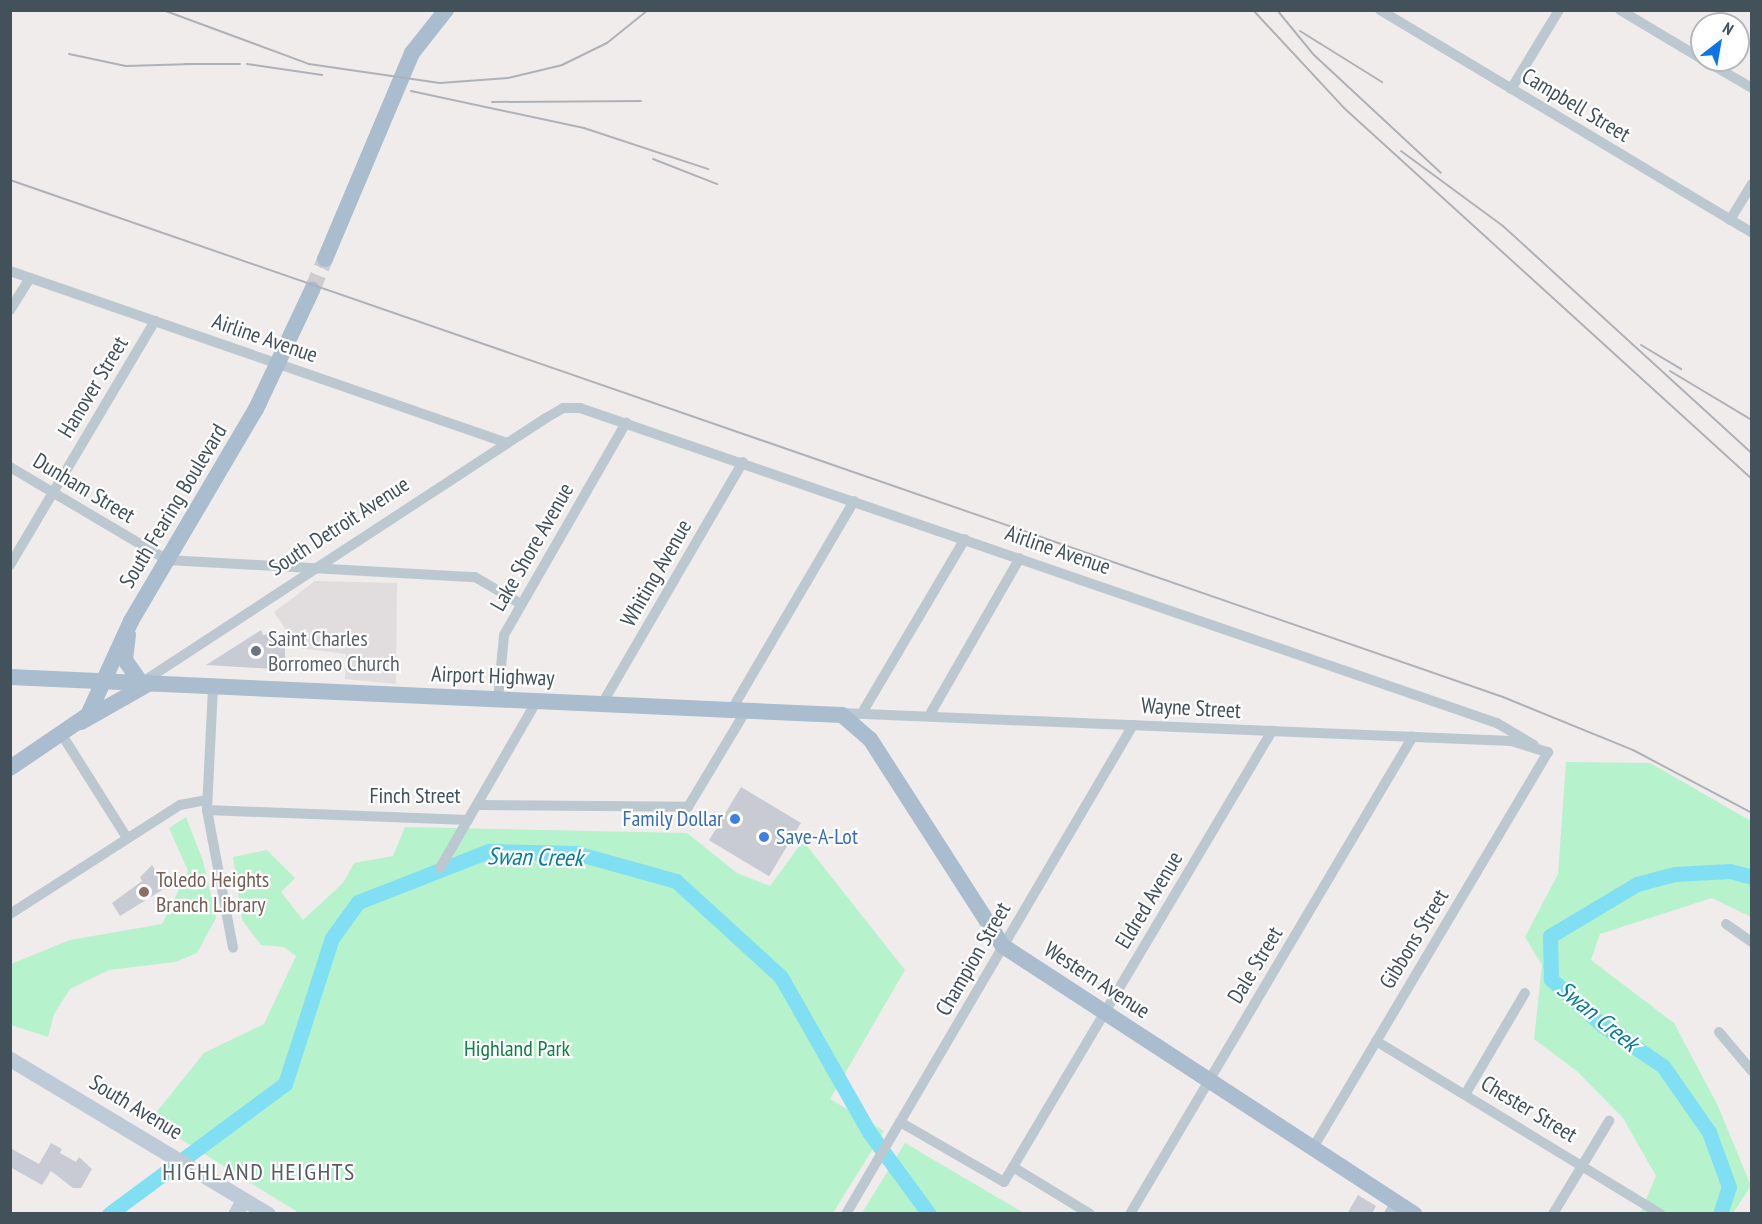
<!DOCTYPE html>
<style>
body{margin:0}
#map{position:relative;width:1762px;height:1224px;overflow:hidden;background:#f0ecec;font-family:"PT Sans Narrow",sans-serif}
div>[style]{position:absolute}
.education>*{inset:0;background:#e1ddde}
.green>*{inset:0;background:#b6f2cb}
.river>*{height:15px;margin:-7.5px;padding:0 7.5px;transform-origin:7.5px;border-radius:7.5px;background:#80dff2}
.building>*{inset:0;background:#c8cbd3;transform-origin:0 0}
.primary-tunnel>*{height:16px;margin-top:-8px;transform-origin:0;background:repeating-linear-gradient(90deg,#cdcdcf 0 16px,transparent 0 24px)}
.street>*{height:10px;margin:-5px;padding:0 5px;transform-origin:5px;border-radius:5px;background:#bbc8d0}
.secondary>*{height:15px;margin:-7.5px;padding:0 7.5px;transform-origin:7.5px;border-radius:7.5px;background:#bdcbd8}
.primary>*{height:16px;margin:-8px;padding:0 8px;transform-origin:8px;border-radius:8px;background:#aabdce}
.rail>*{height:2px;margin:-1px;padding:0 1px;transform-origin:1px;border-radius:1px;background:#aeb2b8}
.dots>*{width:16px;height:16px;translate:-50% -50%;box-sizing:border-box;border:3px solid #fff;border-radius:50%}
span{translate:-50% -50%;white-space:nowrap;text-align:center;line-height:1.15;-webkit-text-stroke:4.5px #fff;paint-order:stroke}
.street-label{font-size:22px;color:#43515b}
.worship-label{font-size:22px;color:#5b616d}
.left{translate:0 -50%;text-align:left}
.shop-label{font-size:22px;color:#366cbe}
.right{translate:-100% -50%;text-align:right}
.education-label{font-size:22px;color:#785e54}
.park-label{font-size:22px;color:#108144}
.water-label{font-size:24px;color:#047f98;font-style:italic}
.neighbourhood-label{font-size:24px;color:#595d62;letter-spacing:1.5px}
.frame{position:absolute;inset:0;border:12px solid #43515b;pointer-events:none}
.north{position:absolute;left:1690px;top:12px;width:60px;height:60px;box-sizing:border-box;background:#fff;border:2px solid #b4b9bd;border-radius:50%;rotate:31deg;font-size:16px;font-weight:700;line-height:24px;text-align:center;color:#43515b}
.north::after{content:'';display:block;margin:auto;width:21px;height:27px;background:#0b75ea;clip-path:polygon(50% 0,100% 100%,50% 72%,0 100%)}
</style>
<div id="map">
<div class="education">
<i style="clip-path:polygon(315px 581px,397px 583px,396px 684px,345px 679px,346px 654px,298px 648px,274px 612px)"></i>
</div>
<div class="green">
<i style="clip-path:polygon(1566px 762px,1650px 763px,1751px 821px,1751px 917px,1712px 898px,1600px 934px,1591px 960px,1674px 1023px,1718px 1106px,1751px 1186px,1733px 1213px,1640px 1213px,1656px 1176px,1623px 1118px,1578px 1072px,1534px 1039px,1542px 965px,1525px 937px,1558px 874px)"></i>
<i style="clip-path:polygon(186px 817px,203px 861px,216px 918px,197px 953px,175px 962px,109px 970px,70px 989px,54px 1014px,48px 1037px,11px 1025px,11px 964px,70px 940px,162px 924px,188px 871px,169px 828px)"></i>
<i style="clip-path:polygon(405px 827px,687px 833px,737px 873px,770px 886px,803px 841px,905px 970px,830px 1099px,884px 1131px,833px 1213px,299px 1213px,150px 1120px,204px 1053px,264px 1024px,296px 956px,284px 947px,261px 945px,242px 920px,233px 857px,267px 850px,295px 878px,281px 892px,303px 920px,343px 883px,354px 863px,393px 856px)"></i>
<i style="clip-path:polygon(905px 1143px,1024px 1213px,862px 1213px)"></i>
</div>
<div class="river">
<i style="left:109px;top:1214px;width:219px;rotate:-36.5deg"></i>
<i style="left:285px;top:1084px;width:153px;rotate:-72.2deg"></i>
<i style="left:332px;top:938px;width:44px;rotate:-54.2deg"></i>
<i style="left:358px;top:902px;width:141px;rotate:-21.3deg"></i>
<i style="left:489px;top:851px;width:87px;rotate:1.3deg"></i>
<i style="left:576px;top:853px;width:104px;rotate:15.6deg"></i>
<i style="left:676px;top:881px;width:142px;rotate:42.4deg"></i>
<i style="left:781px;top:977px;width:178px;rotate:60.4deg"></i>
<i style="left:869px;top:1132px;width:102px;rotate:53.8deg"></i>
<i style="left:1720px;top:1214px;width:28px;rotate:-72deg"></i>
<i style="left:1729px;top:1187px;width:59px;rotate:-110deg"></i>
<i style="left:1709px;top:1132px;width:80px;rotate:-124.9deg"></i>
<i style="left:1663px;top:1066px;width:73px;rotate:-146.1deg"></i>
<i style="left:1602px;top:1025px;width:69px;rotate:-138deg"></i>
<i style="left:1551px;top:979px;width:43px;rotate:-91.3deg"></i>
<i style="left:1550px;top:936px;width:101px;rotate:-30.9deg"></i>
<i style="left:1637px;top:884px;width:39px;rotate:-15deg"></i>
<i style="left:1675px;top:874px;width:55px;rotate:-3.1deg"></i>
<i style="left:1730px;top:871px;width:23px;rotate:15deg"></i>
</div>
<div class="building">
<i style="clip-path:polygon(261px 630px,263px 635px,277px 632px,285px 644px,285px 658px,271px 662px,273px 669px,206px 665px)"></i>
<i style="left:741px;top:787px;width:70px;height:62px;rotate:31deg"></i>
<i style="clip-path:polygon(152px 865px,167px 887px,120px 916px,112px 903px,142px 881px,140px 877px)"></i>
<i style="clip-path:polygon(51px 1143px,62px 1149px,60px 1153px,76px 1162px,79px 1157px,92px 1169px,81px 1188px,73px 1188px,51px 1171px,42px 1185px,10px 1167px,10px 1148px,39px 1164px)"></i>
<i style="clip-path:polygon(1358px 1195px,1376px 1206px,1372px 1214px,1347px 1214px)"></i>
</div>
<div class="primary-tunnel">
<i style="left:312px;top:290px;width:34px;rotate:-67deg"></i>
</div>
<div class="street">
<i style="left:1380px;top:10px;width:434px;rotate:30.9deg"></i>
<i style="left:1620px;top:10px;width:96px;rotate:30.9deg"></i>
<i style="left:1704px;top:60px;width:56px;rotate:30.3deg"></i>
<i style="left:1511px;top:89px;width:92px;rotate:-58.7deg"></i>
<i style="left:1730px;top:220px;width:42px;rotate:-58.6deg"></i>
<i style="left:10px;top:271px;width:526px;rotate:19.09deg"></i>
<i style="left:10px;top:310px;width:38px;rotate:-58deg"></i>
<i style="left:10px;top:467px;width:182px;rotate:30.6deg"></i>
<i style="left:167px;top:560px;width:308px;rotate:3.2deg"></i>
<i style="left:475px;top:577px;width:53px;rotate:30.4deg"></i>
<i style="left:10px;top:565px;width:284px;rotate:-59.3deg"></i>
<i style="left:141px;top:683px;width:484px;rotate:-33.2deg"></i>
<i style="left:546px;top:418px;width:20px;rotate:-30deg"></i>
<i style="left:563px;top:408px;width:17px"></i>
<i style="left:580px;top:408px;width:970px;rotate:18.96deg"></i>
<i style="left:1497px;top:723px;width:43px;rotate:30.7deg"></i>
<i style="left:213px;top:687px;width:123px;rotate:92.8deg"></i>
<i style="left:207px;top:810px;width:140px;rotate:79.3deg"></i>
<i style="left:498px;top:699px;width:64px;rotate:-84.6deg"></i>
<i style="left:504px;top:635px;width:245px;rotate:-60.1deg"></i>
<i style="left:602px;top:704px;width:280px;rotate:-59.8deg"></i>
<i style="left:732px;top:709px;width:241px;rotate:-59.6deg"></i>
<i style="left:841px;top:713px;width:671px;rotate:2.39deg"></i>
<i style="left:1511px;top:741px;width:39px;rotate:17deg"></i>
<i style="left:1548px;top:752px;width:460px;rotate:120.7deg"></i>
<i style="left:862px;top:713px;width:202px;rotate:-59.4deg"></i>
<i style="left:929px;top:716px;width:182px;rotate:-60.1deg"></i>
<i style="left:62px;top:735px;width:122px;rotate:57.7deg"></i>
<i style="left:477px;top:805px;width:211px;rotate:0.5deg"></i>
<i style="left:688px;top:807px;width:114px;rotate:-59deg"></i>
<i style="left:207px;top:810px;width:261px;rotate:2.2deg"></i>
<i style="left:440px;top:868px;width:193px;rotate:-59.9deg"></i>
<i style="left:10px;top:914px;width:202px;rotate:-32.7deg"></i>
<i style="left:180px;top:805px;width:26px;rotate:-11deg"></i>
<i style="left:1726px;top:924px;width:32px;rotate:35deg"></i>
<i style="left:1719px;top:1032px;width:51px;rotate:49.8deg"></i>
<i style="left:1376px;top:1041px;width:333px;rotate:31.3deg"></i>
<i style="left:1466px;top:1093px;width:116px;rotate:-59.5deg"></i>
<i style="left:900px;top:1122px;width:120px;rotate:30deg"></i>
<i style="left:1004px;top:1182px;width:525px;rotate:-59.28deg"></i>
<i style="left:1013px;top:1167px;width:90px;rotate:31.4deg"></i>
<i style="left:846px;top:1214px;width:567px;rotate:-59.59deg"></i>
<i style="left:1130px;top:1214px;width:555px;rotate:-59.37deg"></i>
<i style="left:1389px;top:1214px;width:14px;rotate:-60deg"></i>
<i style="left:1553px;top:1214px;width:109px;rotate:-58.9deg"></i>
</div>
<div class="secondary">
<i style="left:10px;top:1059px;width:301px;rotate:31deg"></i>
<i style="left:235px;top:1214px;width:17px;rotate:-59deg"></i>
</div>
<div class="primary">
<i style="left:325px;top:259px;width:224px;rotate:-67.1deg"></i>
<i style="left:412px;top:53px;width:55px;rotate:-51.7deg"></i>
<i style="left:128px;top:635px;width:25px;rotate:97deg"></i>
<i style="left:125px;top:660px;width:28px;rotate:55deg"></i>
<i style="left:10px;top:677px;width:833px;rotate:2.62deg"></i>
<i style="left:842px;top:715px;width:37px;rotate:41deg"></i>
<i style="left:870px;top:739px;width:246px;rotate:57.3deg"></i>
<i style="left:1003px;top:946px;width:491px;rotate:33.1deg"></i>
<i style="left:81px;top:722px;width:79px;rotate:-29.5deg"></i>
<i style="left:10px;top:768px;width:94px;rotate:-34.2deg"></i>
<i style="left:88px;top:715px;width:103px;rotate:-65.4deg"></i>
<i style="left:131px;top:621px;width:246px;rotate:-59.5deg"></i>
<i style="left:256px;top:409px;width:132px;rotate:-64.8deg"></i>
</div>
<div class="rail">
<i style="left:163px;top:10px;width:156px;rotate:20.3deg"></i>
<i style="left:309px;top:64px;width:132px;rotate:8.3deg"></i>
<i style="left:440px;top:83px;width:68px;rotate:-4.2deg"></i>
<i style="left:508px;top:78px;width:56px;rotate:-13.5deg"></i>
<i style="left:562px;top:65px;width:50px;rotate:-26.1deg"></i>
<i style="left:607px;top:43px;width:53px;rotate:-38.8deg"></i>
<i style="left:1253px;top:10px;width:134px;rotate:47.1deg"></i>
<i style="left:1344px;top:108px;width:551px;rotate:42.28deg"></i>
<i style="left:1277px;top:10px;width:58px;rotate:50.6deg"></i>
<i style="left:1314px;top:55px;width:173px;rotate:42.9deg"></i>
<i style="left:1300px;top:31px;width:97px;rotate:31.9deg"></i>
<i style="left:69px;top:54px;width:58px;rotate:11.9deg"></i>
<i style="left:126px;top:66px;width:67px;rotate:-1.7deg"></i>
<i style="left:185px;top:64px;width:55px"></i>
<i style="left:247px;top:64px;width:76px;rotate:8.3deg"></i>
<i style="left:411px;top:91px;width:177px;rotate:12.1deg"></i>
<i style="left:584px;top:128px;width:131px;rotate:18.3deg"></i>
<i style="left:492px;top:102px;width:149px;rotate:-0.4deg"></i>
<i style="left:1401px;top:151px;width:127px;rotate:36.3deg"></i>
<i style="left:1503px;top:226px;width:337px;rotate:42.4deg"></i>
<i style="left:653px;top:159px;width:69px;rotate:21.3deg"></i>
<i style="left:10px;top:180px;width:1580px;rotate:19.1deg"></i>
<i style="left:1503px;top:697px;width:140px;rotate:22.2deg"></i>
<i style="left:1633px;top:750px;width:135px;rotate:27.9deg"></i>
<i style="left:1641px;top:345px;width:47px;rotate:31deg"></i>
<i style="left:1670px;top:371px;width:96px;rotate:30.9deg"></i>
</div>
<div class="dots">
<i style="left:256px;top:651px;background:#6b7280"></i>
<i style="left:735px;top:819px;background:#3f7fe0"></i>
<i style="left:764px;top:837px;background:#3f7fe0"></i>
<i style="left:144px;top:892px;background:#8d6e63"></i>
</div>
<div class="street-label">
<span style="left:1576px;top:105px;rotate:31deg">Campbell Street</span>
<span style="left:265px;top:338px;rotate:19deg">Airline Avenue</span>
<span style="left:93px;top:387px;rotate:-59deg">Hanover Street</span>
<span style="left:84px;top:488px;rotate:31deg">Dunham Street</span>
<span style="left:173px;top:506px;rotate:-59deg">South Fearing Boulevard</span>
<span style="left:339px;top:526px;rotate:-33deg">South Detroit Avenue</span>
<span style="left:532px;top:547px;rotate:-60deg">Lake Shore Avenue</span>
<span style="left:1058px;top:550px;rotate:19deg">Airline Avenue</span>
<span style="left:656px;top:573px;rotate:-60deg">Whiting Avenue</span>
<span style="left:493px;top:676px;rotate:2deg">Airport Highway</span>
<span style="left:1191px;top:708px;rotate:3deg">Wayne Street</span>
<span style="left:415px;top:796px">Finch Street</span>
<span style="left:1149px;top:900px;rotate:-59deg">Eldred Avenue</span>
<span style="left:1414px;top:939px;rotate:-59deg">Gibbons Street</span>
<span style="left:973px;top:959px;rotate:-60deg">Champion Street</span>
<span style="left:1255px;top:965px;rotate:-59deg">Dale Street</span>
<span style="left:1097px;top:980px;rotate:33deg">Western Avenue</span>
<span style="left:136px;top:1107px;rotate:31deg">South Avenue</span>
<span style="left:1529px;top:1109px;rotate:31deg">Chester Street</span>
</div>
<div class="worship-label">
<span class="left" style="left:268px;top:651px">Saint Charles<br>Borromeo Church</span>
</div>
<div class="shop-label">
<span class="right" style="left:723px;top:819px">Family Dollar</span>
<span class="left" style="left:776px;top:837px">Save-A-Lot</span>
</div>
<div class="education-label">
<span class="left" style="left:156px;top:892px">Toledo Heights<br>Branch Library</span>
</div>
<div class="park-label">
<span style="left:517px;top:1049px">Highland Park</span>
</div>
<div class="water-label">
<span style="left:535px;top:857px;rotate:1deg">Swan Creek</span>
<span style="left:1598px;top:1016px;rotate:39deg">Swan Creek</span>
</div>
<div class="neighbourhood-label">
<span style="left:259px;top:1172px">HIGHLAND HEIGHTS</span>
</div>
<div class="frame"></div>
<div class="north">N</div>
</div>
